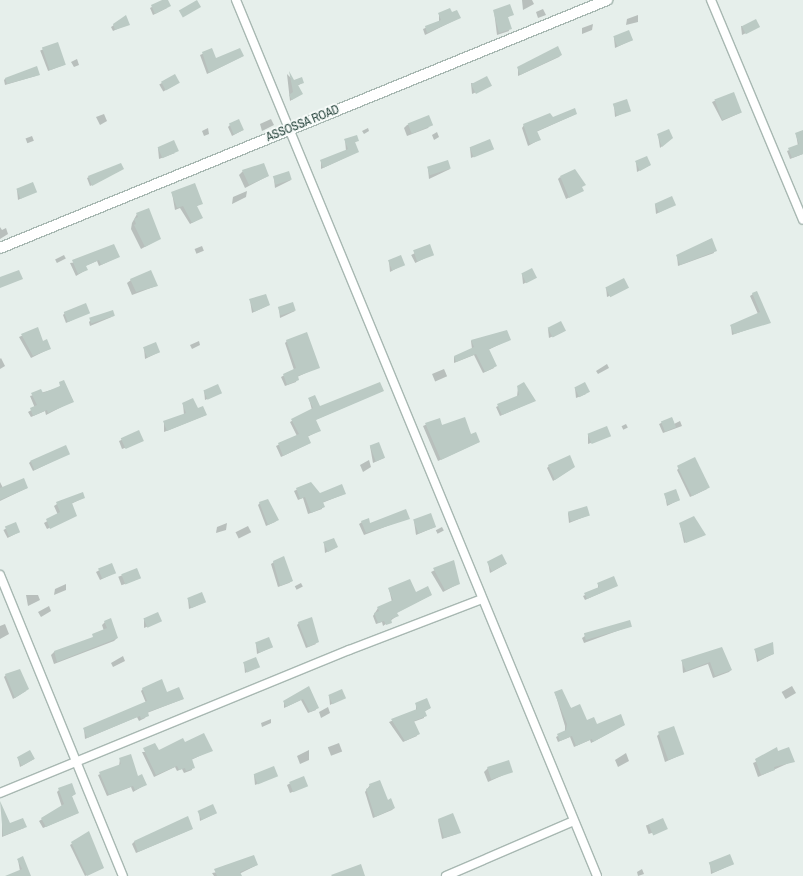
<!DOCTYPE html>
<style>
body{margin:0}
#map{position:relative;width:803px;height:876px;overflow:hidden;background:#e6efeb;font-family:"Archivo Narrow",sans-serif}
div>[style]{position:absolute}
.shadow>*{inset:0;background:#0003;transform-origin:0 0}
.building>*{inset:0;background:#bbcac4;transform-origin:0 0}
.roads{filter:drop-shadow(1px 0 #a8b8b2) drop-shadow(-1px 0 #a8b8b2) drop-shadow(0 1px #a8b8b2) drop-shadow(0 -1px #a8b8b2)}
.street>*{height:8px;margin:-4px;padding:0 4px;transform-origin:4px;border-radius:4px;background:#fff}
.secondary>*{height:10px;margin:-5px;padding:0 5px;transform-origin:5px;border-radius:5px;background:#fff}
span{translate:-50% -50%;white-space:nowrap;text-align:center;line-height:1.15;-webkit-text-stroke:4px #f7fbf9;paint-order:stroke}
.street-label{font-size:12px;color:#24423a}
</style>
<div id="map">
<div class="shadow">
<i style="clip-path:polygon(165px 0,167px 8px,153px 15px,150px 8px)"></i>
<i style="clip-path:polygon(522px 0,532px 0,534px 4px,523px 10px)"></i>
<i style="clip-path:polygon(543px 9px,546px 15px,538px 18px,536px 12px)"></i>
<i style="clip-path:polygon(494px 11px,512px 14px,507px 18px,509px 31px,497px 35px)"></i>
<i style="clip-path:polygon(439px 14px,451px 14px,459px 18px,425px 35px,423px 29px,439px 22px)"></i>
<i style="clip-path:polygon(638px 15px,638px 22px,626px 25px,627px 19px)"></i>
<i style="clip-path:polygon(128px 24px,113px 31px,111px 27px,114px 25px)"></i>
<i style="clip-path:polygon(593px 24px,592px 30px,582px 34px,582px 28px)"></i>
<i style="clip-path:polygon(741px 26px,758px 27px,742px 35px)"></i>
<i style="clip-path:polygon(614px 38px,632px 40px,615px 48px)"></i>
<i style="left:57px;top:44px;width:22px;height:18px;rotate:69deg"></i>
<i style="clip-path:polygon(211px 50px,215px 60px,243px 56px,207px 74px,200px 55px)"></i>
<i style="clip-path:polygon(561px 55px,559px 57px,518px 76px,518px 68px)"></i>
<i style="clip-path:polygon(77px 59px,79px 65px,74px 67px,71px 62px)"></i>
<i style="clip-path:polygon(287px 74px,294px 81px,302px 83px,297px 86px,299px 95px,290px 101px)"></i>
<i style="clip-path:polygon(39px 75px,5px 85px,4px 80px,5px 79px)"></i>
<i style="left:174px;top:76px;width:8px;height:17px;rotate:60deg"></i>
<i style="clip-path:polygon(471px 83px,490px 86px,472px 94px)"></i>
<i style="clip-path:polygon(733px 93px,740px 113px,722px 121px,712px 102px)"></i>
<i style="clip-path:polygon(614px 105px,630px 110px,615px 117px)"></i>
<i style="clip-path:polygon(104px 114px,107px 121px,100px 125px,96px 117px)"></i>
<i style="clip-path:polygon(576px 114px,536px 132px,539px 140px,528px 146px,522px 128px,524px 125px)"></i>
<i style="clip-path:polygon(428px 117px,431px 124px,428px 128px,407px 136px,404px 128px,407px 125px)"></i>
<i style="clip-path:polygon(271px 119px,274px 125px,262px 131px,260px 124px)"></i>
<i style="clip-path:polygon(230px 125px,243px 130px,232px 136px,228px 127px)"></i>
<i style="clip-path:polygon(208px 128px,209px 134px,204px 136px,202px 131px)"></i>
<i style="clip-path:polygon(368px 128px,369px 131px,364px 134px,362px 131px)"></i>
<i style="clip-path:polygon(437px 132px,439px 137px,434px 140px,432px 135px)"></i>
<i style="clip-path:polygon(796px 134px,803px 136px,803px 154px,790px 159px,787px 151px,798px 146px)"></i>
<i style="clip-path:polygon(658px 135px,669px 140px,660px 148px)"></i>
<i style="left:32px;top:136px;width:5px;height:7px;rotate:68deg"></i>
<i style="clip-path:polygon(345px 140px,357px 141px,354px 143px,355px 153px,321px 169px,321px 161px,346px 151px)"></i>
<i style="clip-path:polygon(158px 148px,175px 153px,159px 159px)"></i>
<i style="clip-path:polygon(470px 148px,493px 148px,471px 158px)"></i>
<i style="clip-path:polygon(636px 162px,650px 165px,637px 172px)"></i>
<i style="clip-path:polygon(428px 169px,450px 169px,429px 179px)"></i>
<i style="clip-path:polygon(121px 170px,90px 186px,87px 178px,89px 177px)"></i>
<i style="clip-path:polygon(243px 171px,268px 176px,245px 188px,239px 175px)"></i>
<i style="clip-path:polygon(560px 177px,582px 187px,582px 191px,566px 199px,558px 179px)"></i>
<i style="clip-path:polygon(274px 179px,291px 180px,275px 188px)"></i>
<i style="clip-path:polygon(17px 190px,36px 191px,18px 200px)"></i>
<i style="clip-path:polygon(247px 191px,246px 197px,232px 204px,233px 197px)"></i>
<i style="clip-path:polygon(172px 193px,201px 203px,196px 207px,201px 218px,190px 224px,180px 208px,175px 210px)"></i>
<i style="clip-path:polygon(655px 204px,674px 205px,656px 214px)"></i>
<i style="clip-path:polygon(149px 210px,159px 239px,141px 249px,131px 229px,132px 223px,137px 214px)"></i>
<i style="clip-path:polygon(0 227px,2px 230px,6px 228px,8px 234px,0 239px)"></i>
<i style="clip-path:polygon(711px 239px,714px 253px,678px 266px,677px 256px)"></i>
<i style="left:202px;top:246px;width:5px;height:8px;rotate:68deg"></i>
<i style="left:429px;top:246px;width:9px;height:20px;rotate:63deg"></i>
<i style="left:64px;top:255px;width:4px;height:10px;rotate:63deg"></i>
<i style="clip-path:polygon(118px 257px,99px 266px,97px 261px,85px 266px,86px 270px,76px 276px,70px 263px)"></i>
<i style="clip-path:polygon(389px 262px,404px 264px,390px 272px)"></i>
<i style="clip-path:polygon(522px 274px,535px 278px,523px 284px)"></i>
<i style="clip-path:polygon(131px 280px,156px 286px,132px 295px,127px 283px)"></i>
<i style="clip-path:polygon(606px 287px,627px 288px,607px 297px)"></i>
<i style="clip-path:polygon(756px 292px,769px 322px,732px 335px,731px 326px,758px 314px,750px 296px)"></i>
<i style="clip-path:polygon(250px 300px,269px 305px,252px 313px)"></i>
<i style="clip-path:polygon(279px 309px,295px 311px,280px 318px)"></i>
<i style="clip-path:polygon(89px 312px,66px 323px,63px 315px,65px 313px)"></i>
<i style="clip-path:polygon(114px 316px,90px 326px,89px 322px,91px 320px)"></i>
<i style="clip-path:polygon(37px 329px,42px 342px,49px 349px,31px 358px,19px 337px)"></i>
<i style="clip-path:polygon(548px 329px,562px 332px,549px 338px)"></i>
<i style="clip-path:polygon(506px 331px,510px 339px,488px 350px,494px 368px,483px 373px,474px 355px,454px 363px,454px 357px,472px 349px,471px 341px)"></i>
<i style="clip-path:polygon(199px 341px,200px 345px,192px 349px,190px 345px)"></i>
<i style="clip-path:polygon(287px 341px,319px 367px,297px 377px,296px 382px,285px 386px,281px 377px,294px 370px,285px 343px)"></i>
<i style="clip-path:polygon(144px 348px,159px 352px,145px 359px)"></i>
<i style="clip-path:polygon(1px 358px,5px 366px,0 369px,0 359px)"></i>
<i style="clip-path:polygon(607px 364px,609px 368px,598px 374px,596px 371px)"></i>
<i style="left:444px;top:369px;width:8px;height:13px;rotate:67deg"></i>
<i style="clip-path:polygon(64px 382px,73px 401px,46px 415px,45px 411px,31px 417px,28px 412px,35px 408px,30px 396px,58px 388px)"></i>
<i style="clip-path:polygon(518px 387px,534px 401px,500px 416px,496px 407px,517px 397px)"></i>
<i style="clip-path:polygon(575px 388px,586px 394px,576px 398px)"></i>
<i style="clip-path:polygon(204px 390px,220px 393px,205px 400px)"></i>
<i style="clip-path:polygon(382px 391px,315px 420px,317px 432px,307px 437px,310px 443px,281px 457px,276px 446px,297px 436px,290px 422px,312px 410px,309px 399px,320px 408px)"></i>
<i style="clip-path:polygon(183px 404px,206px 415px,164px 432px,164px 422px,184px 415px)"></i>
<i style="clip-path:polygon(672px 418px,674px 424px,680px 421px,682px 426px,663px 433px,659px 424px)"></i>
<i style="clip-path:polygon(439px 419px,442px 426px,479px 442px,438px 461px,423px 426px)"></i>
<i style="left:626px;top:424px;width:4px;height:5px;rotate:63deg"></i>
<i style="clip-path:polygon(139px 432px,140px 442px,122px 449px,119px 441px)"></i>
<i style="clip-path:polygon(588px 435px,609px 436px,588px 444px)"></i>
<i style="clip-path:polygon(370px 446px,384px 458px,373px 463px)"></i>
<i style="clip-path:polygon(68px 454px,33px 471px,29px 463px,31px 461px)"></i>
<i style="clip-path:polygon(369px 460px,371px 467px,363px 472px,360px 465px)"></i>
<i style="clip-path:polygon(549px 466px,571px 469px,553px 481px,547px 468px)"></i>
<i style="clip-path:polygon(679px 468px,707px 489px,690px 497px,677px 470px)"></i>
<i style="clip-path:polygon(0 482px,3px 488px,27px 488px,0 501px)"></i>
<i style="clip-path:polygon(311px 483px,319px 494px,342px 495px,322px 503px,322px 509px,308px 514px,303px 498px,298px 500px,294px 491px)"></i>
<i style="clip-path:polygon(665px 495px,679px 500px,667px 506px)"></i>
<i style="clip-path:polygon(83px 498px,71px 504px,74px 516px,47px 529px,44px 523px,58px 515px,54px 506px,57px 504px)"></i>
<i style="clip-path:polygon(260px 503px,277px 520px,275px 522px,266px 526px,258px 505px)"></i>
<i style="clip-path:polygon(568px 513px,589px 515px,569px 523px)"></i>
<i style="clip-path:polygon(408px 518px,364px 535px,359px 524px,362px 522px,370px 524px)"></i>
<i style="clip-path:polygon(414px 521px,435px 527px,416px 535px)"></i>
<i style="clip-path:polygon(227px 523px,226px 530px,216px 533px,217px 527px)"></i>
<i style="left:15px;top:524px;width:9px;height:13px;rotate:63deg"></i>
<i style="clip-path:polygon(680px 524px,702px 536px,684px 543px)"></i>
<i style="left:248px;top:526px;width:7px;height:14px;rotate:63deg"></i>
<i style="left:442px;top:527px;width:4px;height:7px;rotate:63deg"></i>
<i style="clip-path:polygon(324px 543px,337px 547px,325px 553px)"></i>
<i style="clip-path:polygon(453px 561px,458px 584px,443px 592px,431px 572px)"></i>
<i style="clip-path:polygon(274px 562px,292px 581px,289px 583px,278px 587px,271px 564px)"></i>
<i style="clip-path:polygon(488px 562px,506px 564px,490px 573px)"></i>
<i style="clip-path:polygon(111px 564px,112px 574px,100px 580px,96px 572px)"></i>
<i style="left:136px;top:570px;width:9px;height:19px;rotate:69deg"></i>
<i style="left:301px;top:583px;width:4px;height:7px;rotate:63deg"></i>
<i style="clip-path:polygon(66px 584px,66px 590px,54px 595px,55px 589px)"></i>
<i style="clip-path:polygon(598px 584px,616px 586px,585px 600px,583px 596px,598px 589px)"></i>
<i style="clip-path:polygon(389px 589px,415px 594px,431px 595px,396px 613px,397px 616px,383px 626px,382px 622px,376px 624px,373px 616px,378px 608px,392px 602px)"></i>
<i style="clip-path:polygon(26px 595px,38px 595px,40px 600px,28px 606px)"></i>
<i style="clip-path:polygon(188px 599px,205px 602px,189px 609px)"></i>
<i style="clip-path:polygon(49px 606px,51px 611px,41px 617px,38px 612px)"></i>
<i style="clip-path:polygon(144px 618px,160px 621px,144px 628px)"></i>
<i style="clip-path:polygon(105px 622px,117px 638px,114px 641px,54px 664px,51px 655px,54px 652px,91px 639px,104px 631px,102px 625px)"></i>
<i style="clip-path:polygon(299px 623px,316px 644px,306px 648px,297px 625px)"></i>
<i style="clip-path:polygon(5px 624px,9px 634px,0 639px,0 626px)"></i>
<i style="clip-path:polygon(631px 626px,584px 643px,582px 638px,585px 636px)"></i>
<i style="clip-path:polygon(256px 644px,272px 647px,257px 654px)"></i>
<i style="clip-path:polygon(721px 649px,731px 670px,729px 672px,713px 678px,708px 664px,683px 673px,682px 661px)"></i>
<i style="clip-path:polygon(755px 650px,773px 654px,757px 662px)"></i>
<i style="clip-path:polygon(123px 656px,125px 661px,113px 667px,111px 663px)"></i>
<i style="clip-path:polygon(244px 663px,258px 667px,245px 673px)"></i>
<i style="clip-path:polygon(6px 675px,26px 691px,13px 699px,4px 677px)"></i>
<i style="left:792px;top:686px;width:8px;height:12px;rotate:60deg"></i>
<i style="clip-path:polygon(308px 688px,316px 710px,308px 713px,301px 700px,284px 708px,284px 702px)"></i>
<i style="clip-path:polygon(143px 689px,183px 699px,147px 713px,145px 718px,139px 721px,137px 717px,85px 739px,84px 729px,146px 703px,141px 691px)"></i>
<i style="clip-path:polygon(555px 693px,586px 722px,596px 726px,624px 725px,591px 743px,590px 740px,574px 747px,570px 737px,558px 742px,556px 737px,565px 732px,565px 726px)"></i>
<i style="clip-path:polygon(329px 695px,345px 697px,330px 705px)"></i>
<i style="clip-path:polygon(416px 704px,430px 708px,424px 712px,424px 718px,413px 722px,417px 736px,403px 742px,389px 722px,416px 711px)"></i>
<i style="clip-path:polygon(328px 707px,330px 713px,321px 718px,319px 712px)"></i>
<i style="clip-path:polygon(271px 719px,271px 723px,262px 727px,261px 723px)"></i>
<i style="clip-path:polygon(659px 734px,683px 754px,665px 762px,657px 736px)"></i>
<i style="clip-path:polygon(184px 743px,212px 750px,191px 760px,192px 770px,184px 773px,182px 769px,177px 771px,175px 767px,154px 777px,142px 752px,158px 752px)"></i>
<i style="left:339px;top:743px;width:9px;height:12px;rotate:69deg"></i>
<i style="clip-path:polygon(309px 750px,309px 760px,300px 764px,297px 756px)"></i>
<i style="clip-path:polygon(626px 753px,629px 761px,618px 767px,615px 760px)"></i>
<i style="clip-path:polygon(778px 753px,793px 761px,758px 777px,753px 763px)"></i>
<i style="clip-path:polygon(18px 758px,34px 759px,20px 767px)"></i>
<i style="clip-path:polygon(120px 759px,145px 785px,133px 792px,131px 787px,107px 796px,98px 775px,119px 766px)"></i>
<i style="clip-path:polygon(488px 768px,512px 771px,488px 782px,484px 772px)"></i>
<i style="clip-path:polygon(254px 775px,276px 776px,255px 785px)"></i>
<i style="clip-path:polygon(303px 777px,306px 786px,290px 793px,287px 785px)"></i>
<i style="clip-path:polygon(370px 785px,394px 808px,392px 810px,373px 818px,365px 792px)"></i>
<i style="clip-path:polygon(59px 790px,75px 794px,71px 797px,78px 813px,43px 828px,39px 821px,62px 807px,57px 792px)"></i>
<i style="clip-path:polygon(2px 809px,9px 825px,24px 828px,2px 837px)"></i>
<i style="clip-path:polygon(199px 812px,216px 813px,200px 821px)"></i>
<i style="clip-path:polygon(438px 820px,457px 834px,442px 839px)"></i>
<i style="left:663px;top:820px;width:9px;height:18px;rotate:72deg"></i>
<i style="clip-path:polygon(192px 829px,136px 853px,132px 844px,134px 842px)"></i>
<i style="clip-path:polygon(89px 833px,103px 868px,85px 876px,70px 845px)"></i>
<i style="clip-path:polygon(18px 860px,30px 876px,12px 876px,20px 871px)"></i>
<i style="clip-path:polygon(710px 864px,733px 864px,711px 874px)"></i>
<i style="clip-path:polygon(257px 865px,239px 874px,240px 876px,214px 876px,212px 873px)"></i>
<i style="clip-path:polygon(642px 869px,644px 874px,638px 876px,637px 872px)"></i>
</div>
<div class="building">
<i style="clip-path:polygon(162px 0,168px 0,171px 6px,155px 14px,151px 5px)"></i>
<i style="left:197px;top:0;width:8px;height:21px;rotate:60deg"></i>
<i style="clip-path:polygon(510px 4px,514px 15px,508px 17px,512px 29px,499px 33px,493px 10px)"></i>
<i style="clip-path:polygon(450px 8px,452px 12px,457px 10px,461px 18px,427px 33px,425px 26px,441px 20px,438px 13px)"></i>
<i style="clip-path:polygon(126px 15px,130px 25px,115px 30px,113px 24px)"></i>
<i style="left:756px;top:19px;width:9px;height:16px;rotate:63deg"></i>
<i style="left:629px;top:30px;width:11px;height:17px;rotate:68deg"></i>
<i style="left:58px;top:42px;width:24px;height:17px;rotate:71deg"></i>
<i style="clip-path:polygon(558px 46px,562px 55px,520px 75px,517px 67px)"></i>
<i style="clip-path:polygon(212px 48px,216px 58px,240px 48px,244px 56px,209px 73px,202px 52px)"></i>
<i style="clip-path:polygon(37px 66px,40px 75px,7px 84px,5px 78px)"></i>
<i style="clip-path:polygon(289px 71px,294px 80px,302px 77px,304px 83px,298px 85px,303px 94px,292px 100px,289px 95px,293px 92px)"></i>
<i style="left:175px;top:74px;width:10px;height:16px;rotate:61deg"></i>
<i style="left:487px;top:76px;width:11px;height:18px;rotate:63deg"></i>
<i style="left:734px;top:92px;width:22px;height:21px;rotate:69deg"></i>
<i style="left:627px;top:99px;width:13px;height:15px;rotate:72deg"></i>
<i style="clip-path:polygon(575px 108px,577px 114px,537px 131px,541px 140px,530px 144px,523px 124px,550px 113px,553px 117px)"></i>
<i style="left:429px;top:115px;width:11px;height:23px;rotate:68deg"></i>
<i style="left:239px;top:119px;width:12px;height:11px;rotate:66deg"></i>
<i style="clip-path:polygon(669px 129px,673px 138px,662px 147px,657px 134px)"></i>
<i style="clip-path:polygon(803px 130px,803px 154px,792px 158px,788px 148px,799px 144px,795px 133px)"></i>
<i style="clip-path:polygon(357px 135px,359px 141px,355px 142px,359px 152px,323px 168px,320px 160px,348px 149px,344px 139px)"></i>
<i style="left:490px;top:139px;width:11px;height:22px;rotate:68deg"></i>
<i style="left:174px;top:140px;width:12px;height:18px;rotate:66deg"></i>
<i style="clip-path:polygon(647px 156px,651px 165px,640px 171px,635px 161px)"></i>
<i style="left:448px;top:160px;width:9px;height:22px;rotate:72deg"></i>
<i style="clip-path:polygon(121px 163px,124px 169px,92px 186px,88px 176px)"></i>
<i style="clip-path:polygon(264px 163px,269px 176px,249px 185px,242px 170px)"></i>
<i style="clip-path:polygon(575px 169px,586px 185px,582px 187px,584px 191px,569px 198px,560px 176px)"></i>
<i style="left:289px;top:171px;width:9px;height:17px;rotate:72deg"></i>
<i style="left:33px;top:182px;width:11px;height:18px;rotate:68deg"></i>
<i style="clip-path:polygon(195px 183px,203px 204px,197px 206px,203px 218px,192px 223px,183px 206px,177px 208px,171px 192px)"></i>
<i style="left:672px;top:196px;width:10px;height:19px;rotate:66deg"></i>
<i style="clip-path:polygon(149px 208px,161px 239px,145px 247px,134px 225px,136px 224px,134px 219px,138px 217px,136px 213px)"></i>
<i style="clip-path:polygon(712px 238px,717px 251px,680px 265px,676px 255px)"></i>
<i style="clip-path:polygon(114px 244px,120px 257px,101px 265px,99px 260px,86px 266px,88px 270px,78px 274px,72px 260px)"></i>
<i style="left:430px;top:244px;width:12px;height:18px;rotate:70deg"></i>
<i style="left:401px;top:255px;width:11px;height:14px;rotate:68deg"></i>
<i style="left:532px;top:268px;width:11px;height:12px;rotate:63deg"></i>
<i style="clip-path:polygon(19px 270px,23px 279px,0 288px,0 277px)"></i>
<i style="clip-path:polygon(151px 270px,158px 286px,136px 292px,130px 279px)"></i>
<i style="left:624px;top:278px;width:11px;height:21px;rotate:63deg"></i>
<i style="clip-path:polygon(757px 291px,771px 323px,734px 334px,730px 325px,760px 312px,752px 293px)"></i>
<i style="clip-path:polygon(266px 294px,270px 305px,254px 312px,249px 299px)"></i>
<i style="left:293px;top:302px;width:9px;height:16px;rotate:72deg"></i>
<i style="left:86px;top:303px;width:11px;height:24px;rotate:68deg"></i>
<i style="left:113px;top:310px;width:6px;height:25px;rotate:72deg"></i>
<i style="left:561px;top:321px;width:11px;height:15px;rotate:63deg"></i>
<i style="clip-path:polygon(38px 327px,43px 341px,47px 339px,51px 349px,33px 356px,21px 334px)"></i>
<i style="clip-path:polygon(507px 330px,511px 340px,489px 349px,497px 366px,485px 372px,476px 354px,456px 362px,454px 356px,474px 347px,471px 340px)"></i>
<i style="clip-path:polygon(307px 332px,320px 368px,298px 376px,299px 380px,287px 385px,283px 374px,296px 368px,286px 340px)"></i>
<i style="left:156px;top:342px;width:11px;height:14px;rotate:68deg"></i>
<i style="clip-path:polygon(64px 380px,74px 402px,48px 413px,47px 410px,33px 416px,30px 408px,37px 405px,31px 393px,41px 389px,43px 393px,60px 386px,59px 382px)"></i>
<i style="clip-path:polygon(380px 382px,384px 391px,316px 420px,321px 431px,308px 436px,311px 443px,283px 456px,278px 443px,299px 434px,291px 419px,313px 408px,308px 398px,315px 395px,320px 406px)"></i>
<i style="clip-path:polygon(524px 382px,536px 401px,502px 415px,497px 404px,519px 395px,517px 386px)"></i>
<i style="left:585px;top:382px;width:11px;height:12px;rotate:63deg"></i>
<i style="left:218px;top:384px;width:10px;height:16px;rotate:66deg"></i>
<i style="clip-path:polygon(193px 398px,198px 408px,203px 406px,207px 415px,167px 431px,163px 421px,186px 413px,182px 403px)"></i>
<i style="clip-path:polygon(465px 417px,471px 434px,476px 432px,480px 442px,441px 460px,425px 423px,440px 418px,442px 425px)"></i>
<i style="left:672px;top:417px;width:11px;height:12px;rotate:68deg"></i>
<i style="left:607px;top:426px;width:11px;height:21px;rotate:68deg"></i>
<i style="left:139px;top:430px;width:12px;height:20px;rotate:66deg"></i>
<i style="left:379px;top:442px;width:17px;height:10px;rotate:69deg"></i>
<i style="left:66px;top:445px;width:10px;height:39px;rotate:66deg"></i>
<i style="clip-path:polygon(570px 455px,575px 467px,555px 480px,548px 465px)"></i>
<i style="left:695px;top:457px;width:34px;height:20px;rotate:64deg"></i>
<i style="clip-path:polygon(24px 478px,28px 488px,0 500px,0 488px)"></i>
<i style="clip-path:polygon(311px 482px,320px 493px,342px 484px,346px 494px,323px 502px,325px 507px,311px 513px,305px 497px,300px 499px,296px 488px)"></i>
<i style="left:676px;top:489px;width:12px;height:13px;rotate:70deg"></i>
<i style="clip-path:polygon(83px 492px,85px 498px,72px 503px,77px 516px,50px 529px,46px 519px,60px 512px,56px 502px)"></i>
<i style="clip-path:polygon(268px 499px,279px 520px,268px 525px,259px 502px)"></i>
<i style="left:587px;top:506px;width:10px;height:20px;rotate:73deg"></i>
<i style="clip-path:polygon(406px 509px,410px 519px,366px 533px,361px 521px,369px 518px,370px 523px)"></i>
<i style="left:431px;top:513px;width:15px;height:19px;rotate:70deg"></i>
<i style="clip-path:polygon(694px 516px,706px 535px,686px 543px,679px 523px)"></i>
<i style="left:16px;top:522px;width:11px;height:12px;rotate:68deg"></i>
<i style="clip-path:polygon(334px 538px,338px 547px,328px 552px,323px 542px)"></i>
<i style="left:502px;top:554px;width:11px;height:17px;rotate:63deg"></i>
<i style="clip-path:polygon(284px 556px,293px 581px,280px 586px,273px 561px)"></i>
<i style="clip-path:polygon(454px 560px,460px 584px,445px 590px,433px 568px)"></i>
<i style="left:112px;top:563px;width:11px;height:15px;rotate:68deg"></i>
<i style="left:137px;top:568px;width:11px;height:17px;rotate:68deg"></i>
<i style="clip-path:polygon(614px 576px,618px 586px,587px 599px,584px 593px,599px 587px,597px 583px)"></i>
<i style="clip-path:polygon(410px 579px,416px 592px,428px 586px,432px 595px,397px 613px,399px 616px,391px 619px,392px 623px,386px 625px,384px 621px,378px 623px,374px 613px,379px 611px,377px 607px,393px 600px,388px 588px)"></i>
<i style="left:202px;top:592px;width:11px;height:16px;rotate:68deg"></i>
<i style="left:158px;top:612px;width:10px;height:16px;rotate:66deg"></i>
<i style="clip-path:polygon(312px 617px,319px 642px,308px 647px,298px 622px)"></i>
<i style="clip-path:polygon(111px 618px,118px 638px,57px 662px,54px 651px,93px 637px,92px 634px,107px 628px,104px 621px)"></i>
<i style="left:630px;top:620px;width:7px;height:48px;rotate:74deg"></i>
<i style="left:269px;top:637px;width:11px;height:15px;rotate:68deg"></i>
<i style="clip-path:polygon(773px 642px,774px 654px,759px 660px,754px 649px)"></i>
<i style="clip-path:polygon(722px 647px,732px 670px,715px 676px,710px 662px,686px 671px,681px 660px)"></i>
<i style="left:256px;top:657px;width:11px;height:14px;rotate:68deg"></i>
<i style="clip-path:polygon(20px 669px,29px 689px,15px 698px,5px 674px)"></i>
<i style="clip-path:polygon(162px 679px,167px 692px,179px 687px,184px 699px,148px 712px,149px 716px,141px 719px,140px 716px,87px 738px,83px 728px,147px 701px,142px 688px)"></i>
<i style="clip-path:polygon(309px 686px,319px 708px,310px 712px,303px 699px,286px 707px,283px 701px)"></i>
<i style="left:342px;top:689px;width:10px;height:15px;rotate:66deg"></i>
<i style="clip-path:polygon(562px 689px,571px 708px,580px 704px,587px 720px,594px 717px,597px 724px,621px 714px,625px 725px,593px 742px,592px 739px,576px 746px,572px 736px,560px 741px,557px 734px,566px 730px,567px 724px,554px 692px)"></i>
<i style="clip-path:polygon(427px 698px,431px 708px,425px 711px,427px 716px,414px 721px,420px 734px,405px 741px,391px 719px,417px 709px,415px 703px)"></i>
<i style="left:674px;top:726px;width:30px;height:17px;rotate:70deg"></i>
<i style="clip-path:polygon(204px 733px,213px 751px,192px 759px,195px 768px,186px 771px,185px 768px,179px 770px,177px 766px,156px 775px,143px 748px,155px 743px,159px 750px,183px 738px,185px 742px)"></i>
<i style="clip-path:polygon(777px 747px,778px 751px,789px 747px,795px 762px,774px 767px,775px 770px,761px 775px,755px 759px)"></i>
<i style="left:30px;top:750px;width:10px;height:15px;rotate:61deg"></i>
<i style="clip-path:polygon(131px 754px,138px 776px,142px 774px,147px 785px,135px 790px,133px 786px,109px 795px,99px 772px,121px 764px,119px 758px)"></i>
<i style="left:509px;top:760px;width:13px;height:23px;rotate:72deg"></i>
<i style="left:274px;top:766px;width:11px;height:22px;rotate:68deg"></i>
<i style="left:304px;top:776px;width:11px;height:16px;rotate:68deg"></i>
<i style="clip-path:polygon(380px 780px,388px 800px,391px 798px,395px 808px,375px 817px,366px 789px,370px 787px,369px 784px)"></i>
<i style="clip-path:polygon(72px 783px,76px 794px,72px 796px,79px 813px,46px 827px,41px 818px,64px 804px,58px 788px)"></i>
<i style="clip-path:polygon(0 801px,10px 823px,23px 818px,27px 827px,3px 836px)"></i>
<i style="left:213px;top:804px;width:10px;height:17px;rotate:66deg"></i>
<i style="clip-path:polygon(453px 813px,461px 833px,444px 838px,438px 819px)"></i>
<i style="clip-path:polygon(188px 816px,193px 829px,138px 852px,134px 841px)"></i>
<i style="left:663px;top:818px;width:12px;height:16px;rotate:66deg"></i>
<i style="clip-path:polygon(89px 831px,104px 868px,87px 876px,71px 842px)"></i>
<i style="left:730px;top:854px;width:11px;height:23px;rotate:68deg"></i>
<i style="clip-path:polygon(254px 855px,258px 865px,240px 872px,242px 876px,217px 876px,214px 869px)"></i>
<i style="clip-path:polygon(23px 856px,31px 876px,5px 876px,22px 869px,17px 859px)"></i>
<i style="clip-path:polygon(361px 864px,365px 876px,332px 876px,331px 875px)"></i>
</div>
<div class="roads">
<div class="street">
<i style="left:236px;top:0;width:947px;rotate:67.6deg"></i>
<i style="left:711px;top:0;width:238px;rotate:67.3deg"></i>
<i style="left:0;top:575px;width:325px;rotate:67.8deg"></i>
<i style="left:0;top:793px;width:377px;rotate:-22.3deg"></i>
<i style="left:349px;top:650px;width:142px;rotate:-21deg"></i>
<i style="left:446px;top:876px;width:139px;rotate:-23.3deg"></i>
</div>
<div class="secondary">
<i style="left:0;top:248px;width:656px;rotate:-22.22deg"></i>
</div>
</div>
<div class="street-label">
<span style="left:303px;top:124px;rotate:-22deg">ASSOSSA ROAD</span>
</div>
</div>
